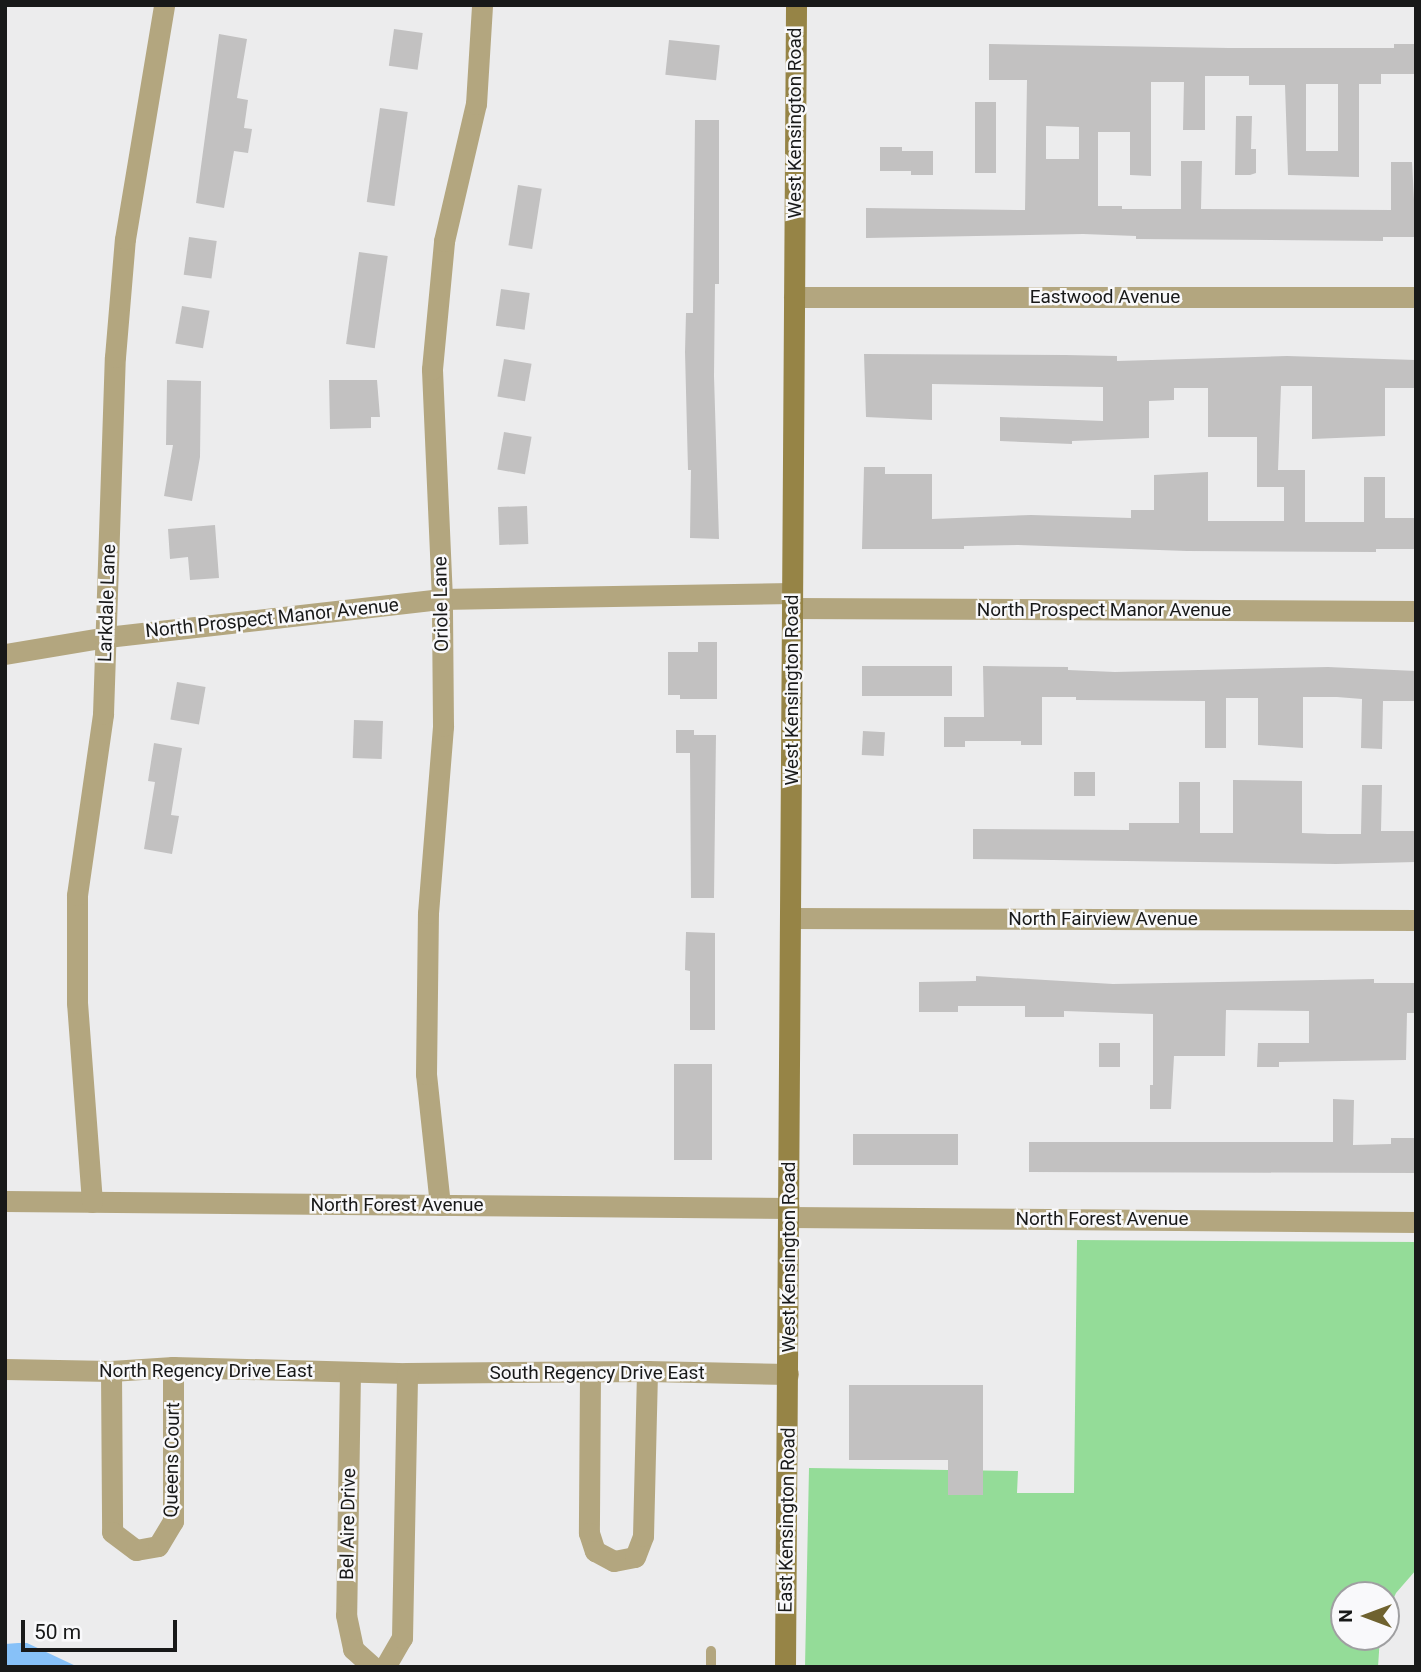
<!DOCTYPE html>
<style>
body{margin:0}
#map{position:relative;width:1421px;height:1672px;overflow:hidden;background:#ececed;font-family:Roboto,sans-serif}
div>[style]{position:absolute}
.green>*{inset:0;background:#94dc98}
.water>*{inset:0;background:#87c1f8}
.building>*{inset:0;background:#c2c1c1;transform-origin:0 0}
.lane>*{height:10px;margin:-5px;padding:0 5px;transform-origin:5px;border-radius:5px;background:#b3a67f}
.street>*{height:21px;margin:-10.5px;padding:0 10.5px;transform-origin:10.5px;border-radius:10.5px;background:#b3a67f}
.secondary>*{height:21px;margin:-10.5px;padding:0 10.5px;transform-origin:10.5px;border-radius:10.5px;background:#968446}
span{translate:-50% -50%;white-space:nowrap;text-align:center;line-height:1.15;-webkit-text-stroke:5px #f9f9fb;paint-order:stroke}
.street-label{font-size:19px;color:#181919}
.frame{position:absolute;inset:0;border:7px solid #181919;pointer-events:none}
.north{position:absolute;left:1330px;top:1581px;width:70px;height:70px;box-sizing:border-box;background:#f9f9fb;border:2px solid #9f9fa1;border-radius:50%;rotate:270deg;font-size:19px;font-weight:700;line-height:28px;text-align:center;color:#181919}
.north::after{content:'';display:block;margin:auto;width:24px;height:32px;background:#6f622f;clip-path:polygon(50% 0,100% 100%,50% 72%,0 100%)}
.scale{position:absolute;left:21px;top:1620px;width:156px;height:32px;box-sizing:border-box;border:4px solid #181919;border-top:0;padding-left:9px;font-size:21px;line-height:24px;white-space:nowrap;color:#181919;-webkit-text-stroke:5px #f9f9fb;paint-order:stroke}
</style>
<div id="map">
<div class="green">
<i style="clip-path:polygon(1077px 1240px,1416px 1242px,1416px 1570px,1396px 1593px,1386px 1615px,1386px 1595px,1344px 1595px,1344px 1637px,1380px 1637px,1378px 1667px,805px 1667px,809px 1468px,1018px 1471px,1017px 1493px,1074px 1493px)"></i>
</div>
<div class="water">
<i style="clip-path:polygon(18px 1643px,27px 1643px,78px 1667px,5px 1667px,5px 1644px)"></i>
</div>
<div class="building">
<i style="left:394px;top:29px;width:29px;height:37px;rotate:8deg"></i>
<i style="clip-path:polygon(219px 34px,247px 39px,237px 98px,248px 100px,244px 128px,252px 129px,248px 153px,234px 151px,224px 208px,196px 203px)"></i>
<i style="left:669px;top:40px;width:51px;height:35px;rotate:6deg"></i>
<i style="clip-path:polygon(evenodd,989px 44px,1229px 48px,1394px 48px,1394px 44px,1416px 44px,1416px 74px,1381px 74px,1381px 84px,1359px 84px,1359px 177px,1288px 175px,1285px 85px,1249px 85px,1249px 76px,1205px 76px,1205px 130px,1183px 130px,1184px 82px,1151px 82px,1151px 176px,1130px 175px,1130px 132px,1098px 132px,1098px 206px,1122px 206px,1122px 209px,1181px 209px,1181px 161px,1202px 161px,1201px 209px,1391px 210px,1391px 162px,1412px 162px,1416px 237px,1383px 237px,1383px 241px,1136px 239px,1136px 236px,1083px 234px,866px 238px,866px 208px,1025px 210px,1027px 80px,989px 80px,989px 44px,1306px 84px,1338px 84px,1338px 151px,1306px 151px,1306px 84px,989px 44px,1046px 126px,1079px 127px,1079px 159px,1046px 159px,1046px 126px)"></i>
<i style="left:975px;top:102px;width:21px;height:71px"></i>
<i style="left:380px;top:108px;width:28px;height:95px;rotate:8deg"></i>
<i style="clip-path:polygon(1236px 116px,1252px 116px,1251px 149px,1256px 149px,1256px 173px,1250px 175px,1235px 175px)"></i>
<i style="clip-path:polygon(695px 120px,719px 120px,719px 284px,715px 284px,714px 376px,719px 539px,690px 538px,691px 470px,688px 470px,685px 352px,686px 313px,693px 313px)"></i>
<i style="clip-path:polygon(880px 147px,902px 147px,902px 151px,933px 151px,933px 175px,911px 175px,911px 171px,880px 171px)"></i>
<i style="left:518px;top:185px;width:24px;height:61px;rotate:9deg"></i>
<i style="left:189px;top:237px;width:28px;height:38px;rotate:8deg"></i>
<i style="left:359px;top:252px;width:29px;height:93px;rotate:8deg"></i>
<i style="left:501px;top:289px;width:29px;height:37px;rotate:8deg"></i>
<i style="left:182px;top:306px;width:28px;height:38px;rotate:10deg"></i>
<i style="clip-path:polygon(864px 354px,1065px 355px,1117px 356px,1117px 361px,1287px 356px,1416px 360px,1416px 388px,1385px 388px,1385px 436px,1312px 439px,1312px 386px,1281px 386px,1278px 470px,1305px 470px,1305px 522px,1364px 522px,1364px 477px,1385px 477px,1385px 518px,1416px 518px,1416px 549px,1376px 549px,1376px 552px,1187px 551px,1018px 545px,964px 546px,964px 549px,862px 549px,864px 467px,885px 467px,885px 474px,932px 474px,932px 519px,1031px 515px,1131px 518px,1131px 510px,1154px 510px,1154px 475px,1208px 472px,1208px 521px,1284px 521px,1284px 487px,1257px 487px,1257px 437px,1208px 437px,1208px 388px,1174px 388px,1174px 400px,1149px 401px,1149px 438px,1072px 441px,1072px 444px,1000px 441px,1000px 417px,1103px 421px,1103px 387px,932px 384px,932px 420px,866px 417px)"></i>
<i style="left:504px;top:359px;width:28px;height:38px;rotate:10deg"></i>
<i style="clip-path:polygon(167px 380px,201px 381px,200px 457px,192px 501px,164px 496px,173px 445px,166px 445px)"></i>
<i style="clip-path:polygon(329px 380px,377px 380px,380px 417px,371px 417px,371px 428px,330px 429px)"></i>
<i style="left:504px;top:432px;width:28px;height:38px;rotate:10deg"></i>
<i style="left:527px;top:506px;width:38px;height:29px;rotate:88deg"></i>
<i style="clip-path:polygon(215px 525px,219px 578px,190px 580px,188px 557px,170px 559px,168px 529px)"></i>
<i style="clip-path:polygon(698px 642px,717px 642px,717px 699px,680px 699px,680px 695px,668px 695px,668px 652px,698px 652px)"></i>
<i style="left:862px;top:666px;width:90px;height:30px"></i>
<i style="clip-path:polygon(983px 666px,1068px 667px,1068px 670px,1115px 672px,1328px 667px,1416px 671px,1416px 701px,1383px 701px,1382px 749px,1361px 748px,1362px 699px,1337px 697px,1303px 697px,1303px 748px,1258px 745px,1258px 698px,1226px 698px,1226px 748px,1205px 748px,1205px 701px,1076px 700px,1076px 697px,1042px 697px,1042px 745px,1021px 745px,1021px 741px,965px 741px,965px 747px,944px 747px,944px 717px,984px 717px)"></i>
<i style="left:177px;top:682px;width:29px;height:38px;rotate:10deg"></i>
<i style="left:354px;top:720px;width:29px;height:38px;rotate:2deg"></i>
<i style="clip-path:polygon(676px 730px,694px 730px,694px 735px,716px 735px,714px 898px,691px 898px,690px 753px,676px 753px)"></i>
<i style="left:863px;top:731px;width:22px;height:24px;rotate:3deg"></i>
<i style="clip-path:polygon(154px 743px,182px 748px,171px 815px,179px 816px,172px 854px,144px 849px,155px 782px,148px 781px)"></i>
<i style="left:1074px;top:772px;width:21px;height:24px"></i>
<i style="clip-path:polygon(1233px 780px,1302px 781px,1302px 833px,1328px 834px,1361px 834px,1362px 785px,1382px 785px,1381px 831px,1416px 831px,1416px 862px,1336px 864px,973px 859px,973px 829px,1129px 830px,1129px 823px,1179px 823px,1179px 782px,1200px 782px,1200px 833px,1233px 833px)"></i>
<i style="clip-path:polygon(686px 932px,715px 933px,715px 1030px,690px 1030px,690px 971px,685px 970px)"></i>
<i style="clip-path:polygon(976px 976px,1113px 984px,1374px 979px,1374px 983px,1416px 983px,1416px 1013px,1407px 1013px,1406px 1060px,1279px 1062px,1279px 1067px,1257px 1067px,1258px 1043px,1309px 1043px,1309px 1011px,1226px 1010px,1225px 1056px,1174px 1056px,1171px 1109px,1150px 1109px,1150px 1085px,1153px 1085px,1153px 1014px,1064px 1011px,1064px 1017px,1025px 1017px,1025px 1006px,958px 1006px,958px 1012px,919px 1012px,919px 982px,976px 981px)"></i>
<i style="left:1099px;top:1043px;width:21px;height:24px"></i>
<i style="left:674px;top:1064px;width:38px;height:96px"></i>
<i style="clip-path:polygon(1333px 1099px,1354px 1100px,1353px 1145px,1391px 1144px,1391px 1138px,1416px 1138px,1416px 1173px,1029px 1172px,1029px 1142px,1333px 1142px)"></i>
<i style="left:853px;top:1134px;width:105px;height:31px"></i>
<i style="clip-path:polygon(849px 1385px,983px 1385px,983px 1495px,948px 1495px,948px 1460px,849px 1460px)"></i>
</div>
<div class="lane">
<i style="left:711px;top:1667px;width:16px;rotate:-90deg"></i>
</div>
<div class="street">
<i style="left:794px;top:297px;width:622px"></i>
<i style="left:792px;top:608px;width:624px;rotate:0.28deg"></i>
<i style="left:5px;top:654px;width:103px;rotate:-9.5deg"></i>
<i style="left:107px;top:637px;width:337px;rotate:-6.5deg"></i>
<i style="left:442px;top:599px;width:350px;rotate:-1deg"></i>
<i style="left:791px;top:918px;width:625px;rotate:0.18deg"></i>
<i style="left:5px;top:1201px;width:784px;rotate:0.51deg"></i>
<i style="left:92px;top:1202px;width:200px;rotate:-94.3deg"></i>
<i style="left:77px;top:1003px;width:108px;rotate:-90deg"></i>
<i style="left:77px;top:895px;width:183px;rotate:-81.8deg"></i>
<i style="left:103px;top:714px;width:357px;rotate:-88.1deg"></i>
<i style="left:115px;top:357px;width:118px;rotate:-85.2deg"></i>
<i style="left:125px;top:239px;width:237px;rotate:-80.5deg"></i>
<i style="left:440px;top:1205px;width:132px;rotate:-96.1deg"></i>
<i style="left:426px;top:1074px;width:161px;rotate:-89.3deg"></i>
<i style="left:428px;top:913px;width:188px;rotate:-85.4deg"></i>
<i style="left:443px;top:726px;width:127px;rotate:-90.5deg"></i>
<i style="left:442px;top:599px;width:230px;rotate:-92.5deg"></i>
<i style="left:432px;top:369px;width:129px;rotate:-84.6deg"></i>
<i style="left:444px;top:241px;width:141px;rotate:-76.9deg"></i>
<i style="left:476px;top:104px;width:99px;rotate:-86.5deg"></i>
<i style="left:789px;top:1217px;width:627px;rotate:0.46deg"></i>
<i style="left:5px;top:1369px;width:106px;rotate:1.1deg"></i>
<i style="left:111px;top:1371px;width:62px;rotate:-3.7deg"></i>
<i style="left:173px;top:1367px;width:234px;rotate:1.5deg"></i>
<i style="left:407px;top:1373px;width:240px;rotate:-0.5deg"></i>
<i style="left:647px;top:1371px;width:141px;rotate:1.2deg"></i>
<i style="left:111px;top:1371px;width:161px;rotate:89.6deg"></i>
<i style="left:112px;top:1532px;width:30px;rotate:37deg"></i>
<i style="left:136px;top:1550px;width:22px;rotate:-10deg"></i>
<i style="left:158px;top:1546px;width:29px;rotate:-59deg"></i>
<i style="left:173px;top:1521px;width:154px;rotate:-90deg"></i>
<i style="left:350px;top:1372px;width:243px;rotate:90.9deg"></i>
<i style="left:346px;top:1615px;width:35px;rotate:78deg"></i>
<i style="left:353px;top:1649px;width:27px;rotate:42deg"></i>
<i style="left:590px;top:1373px;width:160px;rotate:90.4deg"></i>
<i style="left:589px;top:1533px;width:19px;rotate:72deg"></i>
<i style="left:595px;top:1551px;width:21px;rotate:28deg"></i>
<i style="left:614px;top:1561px;width:21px;rotate:-11deg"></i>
<i style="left:635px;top:1557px;width:22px;rotate:-69deg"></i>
<i style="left:643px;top:1536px;width:165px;rotate:-88.6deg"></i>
<i style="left:385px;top:1667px;width:34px;rotate:-60deg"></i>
<i style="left:402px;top:1638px;width:265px;rotate:-88.9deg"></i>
</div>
<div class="secondary">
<i style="left:785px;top:1667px;width:1662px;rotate:-89.62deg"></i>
</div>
<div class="street-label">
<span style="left:795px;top:123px;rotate:-90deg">West Kensington Road</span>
<span style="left:1105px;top:297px">Eastwood Avenue</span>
<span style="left:107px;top:603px;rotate:-88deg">Larkdale Lane</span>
<span style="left:441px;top:604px;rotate:-91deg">Oriole Lane</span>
<span style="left:1104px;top:610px">North Prospect Manor Avenue</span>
<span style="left:272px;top:618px;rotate:-6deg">North Prospect Manor Avenue</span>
<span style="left:792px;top:690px;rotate:-90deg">West Kensington Road</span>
<span style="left:1103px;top:919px">North Fairview Avenue</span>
<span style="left:397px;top:1205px">North Forest Avenue</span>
<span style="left:1102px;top:1219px">North Forest Avenue</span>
<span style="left:789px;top:1257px;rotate:-90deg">West Kensington Road</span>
<span style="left:206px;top:1371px">North Regency Drive East</span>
<span style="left:597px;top:1373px">South Regency Drive East</span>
<span style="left:172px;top:1460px;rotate:-89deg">Queens Court</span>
<span style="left:787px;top:1520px;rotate:-89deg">East Kensington Road</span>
<span style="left:348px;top:1524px;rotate:-89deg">Bel Aire Drive</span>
</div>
<div class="frame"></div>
<div class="north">N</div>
<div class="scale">50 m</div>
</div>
